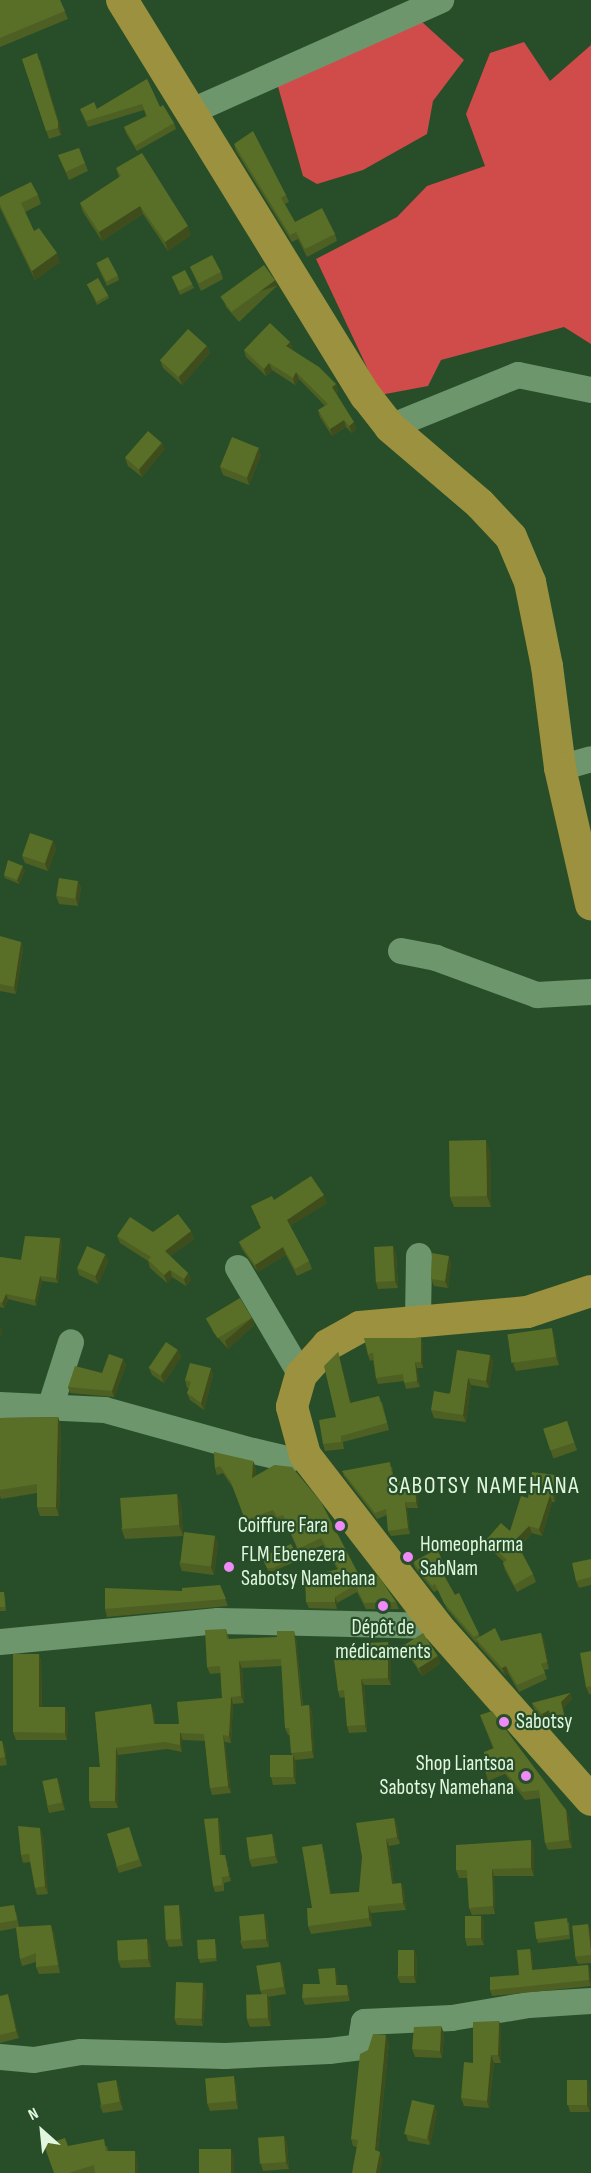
<!DOCTYPE html>
<meta charset="utf-8">
<style>
body{margin:0}
#map{position:relative;width:591px;height:2173px;overflow:hidden;background:#284e29;font-family:"Sofia Sans Condensed",sans-serif}
div>[style]{position:absolute}
.forest>*{inset:0;background:#cf4c4b}
.minor>*{height:26px;margin:-13px;padding:0 13px;transform-origin:13px;border-radius:13px;background:#6d966c}
.major>*{height:32px;margin:-16px;padding:0 16px;transform-origin:16px;border-radius:16px;background:#9b913e}
.wall>*{inset:0;background:#4d5f22;transform-origin:0 0}
.shaded-wall>*{inset:0;background:#3e4d1b;transform-origin:0 0}
.building>*{inset:0;background:#596e27;transform-origin:0 0}
.dots>*{width:16px;height:16px;translate:-50% -50%;box-sizing:border-box;border:3px solid #284e29;border-radius:50%}
span{translate:-50% -50%;white-space:nowrap;text-align:center;line-height:1.15;-webkit-text-stroke:4.5px #284e29;paint-order:stroke}
.poi-label{font-size:21px;color:#e1f7e0}
.right{translate:-100% -50%;text-align:right}
.left{translate:0 -50%;text-align:left}
.quarter-label{font-size:24px;color:#e1f7e0;letter-spacing:1.5px}
.north{position:absolute;left:12px;top:2101px;width:60px;height:60px;-webkit-text-stroke:4px #284e29;paint-order:stroke;rotate:333deg;font-size:16px;font-weight:700;line-height:24px;text-align:center;color:#e1f7e0}
.north::after{content:'';display:block;margin:auto;width:21px;height:27px;background:#e1f7e0;clip-path:polygon(50% 0,100% 100%,50% 72%,0 100%)}
</style>
<div id="map">
<div class="forest">
<i style="clip-path:polygon(422px 22px,464px 60px,433px 101px,427px 134px,363px 170px,317px 184px,303px 176px,277px 83px)"></i>
<i style="clip-path:polygon(524px 42px,550px 81px,591px 45px,591px 344px,564px 327px,441px 360px,428px 386px,380px 395px,316px 259px,397px 217px,427px 186px,485px 166px,466px 114px,490px 53px)"></i>
</div>
<div class="minor">
<i style="left:190px;top:112px;width:275px;rotate:-24deg"></i>
<i style="left:390px;top:427px;width:138px;rotate:-22.1deg"></i>
<i style="left:518px;top:375px;width:75px;rotate:11.6deg"></i>
<i style="left:560px;top:768px;width:32px;rotate:-16deg"></i>
<i style="left:401px;top:951px;width:36px;rotate:11deg"></i>
<i style="left:436px;top:958px;width:108px;rotate:20.1deg"></i>
<i style="left:537px;top:995px;width:54px;rotate:-3.2deg"></i>
<i style="left:238px;top:1268px;width:124px;rotate:59.5deg"></i>
<i style="left:418px;top:1319px;width:63px;rotate:-89.1deg"></i>
<i style="left:0;top:1405px;width:105px;rotate:2.7deg"></i>
<i style="left:105px;top:1410px;width:154px;rotate:15.5deg"></i>
<i style="left:253px;top:1451px;width:37px;rotate:13deg"></i>
<i style="left:289px;top:1459px;width:16px;rotate:-14deg"></i>
<i style="left:50px;top:1408px;width:69px;rotate:-72.3deg"></i>
<i style="left:0;top:1642px;width:219px;rotate:-5.5deg"></i>
<i style="left:218px;top:1621px;width:219px;rotate:1.3deg"></i>
<i style="left:0;top:2057px;width:34px;rotate:5deg"></i>
<i style="left:34px;top:2060px;width:48px;rotate:-9.7deg"></i>
<i style="left:81px;top:2052px;width:144px;rotate:1.6deg"></i>
<i style="left:225px;top:2056px;width:104px;rotate:-2.8deg"></i>
<i style="left:329px;top:2051px;width:31px;rotate:-7deg"></i>
<i style="left:360px;top:2047px;width:25px;rotate:-81deg"></i>
<i style="left:364px;top:2022px;width:88px;rotate:-2.6deg"></i>
<i style="left:452px;top:2018px;width:78px;rotate:-9.6deg"></i>
<i style="left:529px;top:2005px;width:62px;rotate:-3.7deg"></i>
</div>
<div class="major">
<i style="left:122px;top:0;width:465px;rotate:58.4deg"></i>
<i style="left:366px;top:396px;width:39px;rotate:52deg"></i>
<i style="left:390px;top:427px;width:118px;rotate:40.5deg"></i>
<i style="left:480px;top:504px;width:45px;rotate:46.8deg"></i>
<i style="left:511px;top:537px;width:49px;rotate:67.1deg"></i>
<i style="left:530px;top:582px;width:86px;rotate:78.6deg"></i>
<i style="left:547px;top:666px;width:103px;rotate:82.7deg"></i>
<i style="left:560px;top:768px;width:140px;rotate:77.2deg"></i>
<i style="left:591px;top:1291px;width:67px;rotate:161.8deg"></i>
<i style="left:527px;top:1312px;width:168px;rotate:174.9deg"></i>
<i style="left:360px;top:1327px;width:37px;rotate:151deg"></i>
<i style="left:328px;top:1345px;width:40px;rotate:132deg"></i>
<i style="left:301px;top:1375px;width:33px;rotate:106deg"></i>
<i style="left:292px;top:1407px;width:50px;rotate:74.8deg"></i>
<i style="left:305px;top:1455px;width:216px;rotate:52.3deg"></i>
<i style="left:437px;top:1626px;width:232px;rotate:48.5deg"></i>
</div>
<div class="wall">
<i style="clip-path:polygon(0 0,60px 0,68px 19px,0 47px)"></i>
<i style="clip-path:polygon(22px 59px,40px 60px,61px 129px,61px 135px,49px 139px)"></i>
<i style="clip-path:polygon(147px 79px,160px 107px,174px 123px,176px 129px,137px 151px,126px 133px,124px 127px,146px 116px,144px 110px,88px 127px,80px 109px,97px 109px)"></i>
<i style="clip-path:polygon(234px 144px,286px 195px,289px 202px,285px 204px,295px 222px,335px 234px,337px 241px,307px 257px,298px 239px,292px 242px,236px 151px)"></i>
<i style="clip-path:polygon(58px 155px,85px 163px,88px 171px,69px 180px)"></i>
<i style="clip-path:polygon(116px 168px,191px 235px,168px 251px,143px 214px,102px 241px,83px 212px,80px 203px,119px 177px)"></i>
<i style="clip-path:polygon(38px 195px,41px 204px,25px 212px,34px 231px,60px 262px,35px 280px,0 208px,0 197px)"></i>
<i style="clip-path:polygon(96px 263px,118px 276px,119px 280px,107px 286px)"></i>
<i style="clip-path:polygon(190px 267px,221px 272px,223px 279px,201px 291px)"></i>
<i style="clip-path:polygon(172px 277px,192px 284px,194px 288px,180px 295px)"></i>
<i style="clip-path:polygon(275px 280px,277px 286px,239px 322px,226px 307px,224px 301px)"></i>
<i style="clip-path:polygon(87px 284px,108px 295px,109px 298px,97px 305px)"></i>
<i style="clip-path:polygon(290px 342px,293px 349px,292px 350px,336px 384px,338px 391px,336px 393px,356px 429px,352px 433px,346px 427px,332px 436px,320px 417px,318px 410px,325px 406px,299px 379px,295px 385px,272px 370px,266px 376px,246px 357px,244px 350px)"></i>
<i style="clip-path:polygon(207px 346px,210px 353px,182px 385px,163px 368px,160px 360px)"></i>
<i style="clip-path:polygon(162px 443px,164px 450px,142px 477px,128px 466px,125px 458px)"></i>
<i style="clip-path:polygon(261px 455px,249px 485px,223px 475px,220px 467px)"></i>
<i style="clip-path:polygon(53px 841px,56px 849px,48px 871px,25px 863px,22px 856px)"></i>
<i style="clip-path:polygon(25px 870px,19px 884px,5px 878px,4px 875px)"></i>
<i style="clip-path:polygon(78px 881px,81px 888px,78px 906px,59px 904px,56px 896px)"></i>
<i style="clip-path:polygon(0 938px,21px 942px,23px 949px,16px 994px,0 991px)"></i>
<i style="clip-path:polygon(490px 1150px,491px 1207px,454px 1207px,450px 1197px)"></i>
<i style="clip-path:polygon(274px 1200px,327px 1203px,290px 1226px,309px 1261px,312px 1269px,297px 1276px,286px 1255px,258px 1272px,242px 1249px,239px 1242px,261px 1228px,251px 1206px)"></i>
<i style="clip-path:polygon(191px 1231px,194px 1239px,170px 1256px,188px 1273px,191px 1280px,186px 1286px,172px 1277px,167px 1283px,150px 1268px,148px 1261px,120px 1243px,117px 1236px,153px 1232px)"></i>
<i style="clip-path:polygon(60px 1238px,62px 1243px,58px 1283px,42px 1281px,36px 1306px,8px 1299px,4px 1308px,0 1307px,0 1257px,21px 1260px)"></i>
<i style="clip-path:polygon(396px 1253px,398px 1288px,378px 1289px,376px 1282px)"></i>
<i style="clip-path:polygon(105px 1254px,108px 1262px,98px 1284px,79px 1275px,77px 1268px)"></i>
<i style="clip-path:polygon(451px 1263px,448px 1288px,434px 1286px,431px 1279px)"></i>
<i style="clip-path:polygon(252px 1318px,254px 1325px,228px 1349px,213px 1332px,210px 1324px)"></i>
<i style="clip-path:polygon(554px 1336px,559px 1365px,516px 1371px,513px 1364px)"></i>
<i style="clip-path:polygon(421px 1338px,423px 1345px,423px 1368px,417px 1368px,420px 1387px,406px 1389px,404px 1381px,378px 1384px,376px 1378px,373px 1360px,370px 1361px,368px 1355px)"></i>
<i style="clip-path:polygon(178px 1350px,181px 1357px,164px 1383px,152px 1375px,149px 1368px)"></i>
<i style="clip-path:polygon(338px 1352px,351px 1403px,382px 1402px,389px 1430px,343px 1442px,344px 1449px,325px 1451px,323px 1444px,336px 1417px)"></i>
<i style="clip-path:polygon(490px 1355px,493px 1362px,489px 1388px,471px 1385px,466px 1422px,434px 1418px,431px 1410px)"></i>
<i style="clip-path:polygon(123px 1359px,126px 1365px,114px 1397px,70px 1393px,68px 1387px,102px 1373px)"></i>
<i style="clip-path:polygon(211px 1368px,213px 1375px,204px 1410px,190px 1400px,187px 1393px,189px 1388px,187px 1388px,185px 1380px)"></i>
<i style="clip-path:polygon(58px 1417px,61px 1426px,59px 1516px,40px 1516px,37px 1507px,37px 1493px,1px 1499px,0 1496px,0 1418px)"></i>
<i style="left:567px;top:1421px;width:31px;height:25px;rotate:71deg"></i>
<i style="clip-path:polygon(214px 1452px,256px 1467px,255px 1476px,275px 1465px,362px 1582px,396px 1602px,399px 1609px,366px 1609px,357px 1592px,337px 1603px,337px 1609px,309px 1608px,306px 1602px,338px 1570px,323px 1545px,300px 1555px,285px 1521px,279px 1524px,276px 1517px,248px 1526px,233px 1488px,223px 1473px,217px 1475px,215px 1468px)"></i>
<i style="clip-path:polygon(392px 1467px,394px 1481px,404px 1486px,417px 1489px,418px 1508px,407px 1508px,410px 1534px,391px 1536px,388px 1531px,387px 1515px,377px 1519px,344px 1476px,342px 1471px)"></i>
<i style="clip-path:polygon(555px 1475px,558px 1483px,555px 1502px,552px 1502px,542px 1536px,532px 1533px,519px 1547px,533px 1574px,536px 1582px,517px 1592px,505px 1570px,503px 1563px,504px 1562px,488px 1547px,486px 1540px,510px 1531px,528px 1498px)"></i>
<i style="clip-path:polygon(177px 1494px,181px 1505px,183px 1536px,125px 1539px,121px 1528px)"></i>
<i style="clip-path:polygon(215px 1536px,218px 1543px,214px 1575px,182px 1571px,179px 1563px)"></i>
<i style="clip-path:polygon(298px 1556px,299px 1560px,274px 1571px,268px 1571px,262px 1557px)"></i>
<i style="clip-path:polygon(591px 1559px,591px 1585px,579px 1588px,576px 1581px)"></i>
<i style="clip-path:polygon(413px 1562px,443px 1562px,445px 1568px,441px 1570px,455px 1595px,459px 1593px,480px 1637px,501px 1641px,541px 1633px,544px 1640px,549px 1669px,544px 1670px,547px 1679px,519px 1692px,508px 1673px,505px 1675px,479px 1646px,477px 1642px,476px 1643px,447px 1609px,438px 1590px,434px 1592px,415px 1568px)"></i>
<i style="clip-path:polygon(220px 1585px,228px 1606px,107px 1617px,105px 1609px)"></i>
<i style="clip-path:polygon(0 1592px,5px 1596px,6px 1611px,0 1611px)"></i>
<i style="clip-path:polygon(226px 1629px,229px 1639px,296px 1638px,303px 1706px,309px 1705px,312px 1712px,314px 1758px,295px 1760px,296px 1762px,296px 1784px,273px 1785px,271px 1777px,292px 1755px,290px 1735px,288px 1735px,285px 1728px,282px 1666px,242px 1668px,244px 1703px,233px 1704px,231px 1743px,225px 1742px,231px 1793px,212px 1795px,210px 1788px,205px 1741px,183px 1740px,182px 1739px,182px 1752px,167px 1749px,118px 1755px,118px 1808px,91px 1808px,89px 1801px,100px 1767px,95px 1712px,154px 1711px,155px 1724px,179px 1724px,222px 1698px,221px 1673px,210px 1674px,207px 1667px)"></i>
<i style="clip-path:polygon(388px 1642px,390px 1649px,391px 1685px,364px 1685px,367px 1732px,349px 1733px,347px 1726px,345px 1697px,340px 1698px,338px 1691px)"></i>
<i style="clip-path:polygon(403px 1644px,438px 1656px,440px 1664px,422px 1676px,406px 1651px)"></i>
<i style="clip-path:polygon(591px 1651px,591px 1694px,589px 1694px,586px 1687px)"></i>
<i style="clip-path:polygon(39px 1654px,41px 1661px,42px 1707px,65px 1707px,68px 1715px,67px 1740px,16px 1740px,13px 1732px)"></i>
<i style="clip-path:polygon(570px 1693px,572px 1699px,563px 1708px,567px 1725px,554px 1729px,551px 1716px,544px 1720px,534px 1709px,532px 1703px)"></i>
<i style="clip-path:polygon(480px 1715px,566px 1810px,569px 1817px,572px 1848px,548px 1850px,545px 1843px,540px 1798px,525px 1800px,505px 1774px,488px 1781px,486px 1774px,493px 1748px)"></i>
<i style="clip-path:polygon(0 1741px,2px 1741px,5px 1748px,7px 1765px,0 1766px)"></i>
<i style="clip-path:polygon(57px 1778px,60px 1786px,65px 1810px,49px 1813px,47px 1806px)"></i>
<i style="clip-path:polygon(394px 1818px,397px 1825px,400px 1844px,389px 1846px,394px 1884px,401px 1883px,404px 1891px,406px 1910px,371px 1913px,372px 1926px,311px 1934px,308px 1926px,324px 1851px,331px 1894px,359px 1892px)"></i>
<i style="clip-path:polygon(220px 1824px,222px 1855px,227px 1860px,231px 1881px,224px 1883px,224px 1891px,215px 1892px,213px 1886px)"></i>
<i style="clip-path:polygon(129px 1827px,142px 1866px,119px 1873px,116px 1866px)"></i>
<i style="clip-path:polygon(272px 1834px,274px 1841px,278px 1863px,252px 1867px,249px 1860px)"></i>
<i style="clip-path:polygon(43px 1835px,48px 1894px,37px 1895px,35px 1888px,30px 1862px,23px 1863px,21px 1855px)"></i>
<i style="clip-path:polygon(534px 1848px,534px 1876px,494px 1876px,495px 1914px,472px 1915px,469px 1908px,467px 1878px,459px 1878px,456px 1870px)"></i>
<i style="clip-path:polygon(0 1907px,16px 1912px,19px 1927px,54px 1932px,60px 1973px,39px 1974px,36px 1967px,36px 1962px,22px 1966px,20px 1959px,16px 1928px,0 1931px)"></i>
<i style="clip-path:polygon(181px 1913px,183px 1946px,169px 1947px,166px 1940px)"></i>
<i style="clip-path:polygon(481px 1916px,484px 1923px,484px 1945px,467px 1946px,465px 1938px)"></i>
<i style="clip-path:polygon(267px 1922px,269px 1947px,243px 1949px,240px 1941px)"></i>
<i style="clip-path:polygon(569px 1922px,570px 1939px,538px 1943px,537px 1939px)"></i>
<i style="clip-path:polygon(588px 1924px,591px 1934px,591px 1963px,578px 1964px,575px 1957px)"></i>
<i style="clip-path:polygon(147px 1939px,150px 1946px,151px 1967px,121px 1968px,118px 1961px)"></i>
<i style="clip-path:polygon(216px 1943px,217px 1961px,200px 1963px,199px 1959px)"></i>
<i style="clip-path:polygon(530px 1949px,532px 1954px,533px 1970px,588px 1965px,590px 1971px,591px 1986px,492px 1996px,490px 1990px,519px 1975px)"></i>
<i style="clip-path:polygon(414px 1950px,417px 1957px,416px 1983px,400px 1983px,397px 1976px)"></i>
<i style="clip-path:polygon(280px 1962px,283px 1969px,286px 1994px,268px 1997px,270px 2002px,271px 2026px,250px 2027px,247px 2020px,262px 1995px,260px 1990px)"></i>
<i style="clip-path:polygon(337px 1974px,338px 1985px,350px 1991px,350px 2001px,305px 2005px,302px 1998px)"></i>
<i style="clip-path:polygon(206px 1990px,203px 2026px,177px 2025px,174px 2018px)"></i>
<i style="clip-path:polygon(0 1996px,10px 2002px,19px 2038px,0 2043px)"></i>
<i style="clip-path:polygon(499px 2021px,501px 2028px,501px 2063px,494px 2063px,489px 2108px,464px 2106px,461px 2098px,473px 2063px)"></i>
<i style="clip-path:polygon(444px 2033px,442px 2058px,415px 2057px,412px 2049px)"></i>
<i style="clip-path:polygon(389px 2042px,378px 2151px,383px 2159px,357px 2147px,353px 2146px,351px 2139px)"></i>
<i style="clip-path:polygon(116px 2080px,119px 2088px,123px 2110px,103px 2113px,100px 2106px)"></i>
<i style="clip-path:polygon(587px 2080px,589px 2088px,590px 2112px,570px 2112px,568px 2105px)"></i>
<i style="clip-path:polygon(236px 2083px,238px 2109px,210px 2111px,207px 2103px)"></i>
<i style="clip-path:polygon(434px 2105px,437px 2112px,430px 2145px,408px 2141px,406px 2134px)"></i>
<i style="clip-path:polygon(284px 2136px,287px 2143px,289px 2169px,263px 2171px,261px 2164px)"></i>
<i style="clip-path:polygon(68px 2146px,107px 2146px,108px 2151px,135px 2151px,137px 2158px,138px 2173px,54px 2173px)"></i>
</div>
<div class="shaded-wall">
<i style="clip-path:polygon(40px 60px,61px 129px,61px 135px,58px 128px)"></i>
<i style="clip-path:polygon(140px 206px,143px 214px,102px 241px,99px 232px)"></i>
<i style="clip-path:polygon(188px 226px,191px 235px,168px 251px,165px 242px)"></i>
<i style="clip-path:polygon(57px 253px,60px 262px,35px 280px,32px 271px)"></i>
<i style="left:275px;top:280px;width:6px;height:52px;rotate:72deg"></i>
<i style="clip-path:polygon(290px 342px,293px 349px,288px 353px,286px 346px)"></i>
<i style="clip-path:polygon(207px 346px,210px 353px,182px 385px,179px 377px)"></i>
<i style="clip-path:polygon(269px 363px,272px 370px,266px 376px,264px 369px)"></i>
<i style="clip-path:polygon(296px 372px,299px 379px,295px 385px,293px 378px)"></i>
<i style="clip-path:polygon(336px 384px,338px 391px,334px 394px,332px 387px)"></i>
<i style="clip-path:polygon(344px 420px,346px 427px,332px 436px,330px 429px)"></i>
<i style="clip-path:polygon(354px 422px,356px 429px,352px 433px,349px 426px)"></i>
<i style="clip-path:polygon(162px 443px,164px 450px,142px 477px,139px 470px)"></i>
<i style="clip-path:polygon(259px 448px,261px 455px,249px 485px,247px 478px)"></i>
<i style="clip-path:polygon(53px 841px,56px 849px,48px 871px,45px 864px)"></i>
<i style="clip-path:polygon(23px 866px,25px 870px,19px 884px,17px 880px)"></i>
<i style="clip-path:polygon(78px 881px,81px 888px,78px 906px,76px 899px)"></i>
<i style="clip-path:polygon(21px 942px,23px 949px,16px 994px,14px 987px)"></i>
<i style="clip-path:polygon(486px 1140px,490px 1150px,491px 1207px,487px 1196px)"></i>
<i style="clip-path:polygon(324px 1195px,327px 1203px,289px 1227px,287px 1220px)"></i>
<i style="clip-path:polygon(191px 1231px,194px 1239px,167px 1258px,165px 1251px)"></i>
<i style="clip-path:polygon(60px 1238px,62px 1243px,58px 1283px,56px 1278px)"></i>
<i style="clip-path:polygon(393px 1246px,396px 1253px,398px 1288px,395px 1281px)"></i>
<i style="clip-path:polygon(283px 1247px,286px 1255px,258px 1272px,255px 1265px)"></i>
<i style="clip-path:polygon(105px 1254px,108px 1262px,98px 1284px,95px 1276px)"></i>
<i style="clip-path:polygon(449px 1256px,451px 1263px,448px 1288px,445px 1281px)"></i>
<i style="clip-path:polygon(170px 1270px,172px 1277px,167px 1283px,164px 1275px)"></i>
<i style="clip-path:polygon(188px 1273px,191px 1280px,186px 1286px,184px 1279px)"></i>
<i style="clip-path:polygon(40px 1276px,42px 1281px,36px 1306px,35px 1300px)"></i>
<i style="clip-path:polygon(6px 1294px,8px 1299px,4px 1308px,2px 1303px)"></i>
<i style="clip-path:polygon(252px 1318px,254px 1325px,228px 1349px,225px 1341px)"></i>
<i style="clip-path:polygon(0 1326px,2px 1331px,0 1340px)"></i>
<i style="clip-path:polygon(552px 1328px,554px 1336px,559px 1365px,556px 1357px)"></i>
<i style="clip-path:polygon(421px 1338px,423px 1345px,423px 1368px,421px 1362px)"></i>
<i style="clip-path:polygon(178px 1350px,181px 1357px,164px 1383px,161px 1376px)"></i>
<i style="clip-path:polygon(338px 1352px,340px 1359px,353px 1410px,350px 1403px)"></i>
<i style="clip-path:polygon(490px 1355px,493px 1362px,489px 1388px,486px 1381px)"></i>
<i style="clip-path:polygon(123px 1359px,126px 1365px,114px 1397px,112px 1391px)"></i>
<i style="clip-path:polygon(415px 1362px,417px 1368px,420px 1387px,417px 1381px)"></i>
<i style="clip-path:polygon(211px 1368px,213px 1375px,204px 1410px,201px 1403px)"></i>
<i style="clip-path:polygon(468px 1378px,471px 1385px,466px 1422px,463px 1415px)"></i>
<i style="clip-path:polygon(58px 1417px,61px 1426px,59px 1516px,56px 1507px)"></i>
<i style="clip-path:polygon(253px 1461px,256px 1467px,255px 1484px,252px 1478px)"></i>
<i style="clip-path:polygon(555px 1475px,558px 1483px,555px 1502px,553px 1495px)"></i>
<i style="clip-path:polygon(415px 1483px,417px 1489px,418px 1508px,416px 1502px)"></i>
<i style="clip-path:polygon(177px 1494px,181px 1505px,183px 1536px,179px 1525px)"></i>
<i style="clip-path:polygon(550px 1495px,552px 1502px,542px 1536px,539px 1529px)"></i>
<i style="clip-path:polygon(405px 1502px,407px 1508px,410px 1534px,408px 1528px)"></i>
<i style="clip-path:polygon(529px 1526px,532px 1533px,518px 1547px,515px 1540px)"></i>
<i style="clip-path:polygon(215px 1536px,218px 1543px,214px 1575px,211px 1567px)"></i>
<i style="clip-path:polygon(335px 1597px,337px 1603px,337px 1609px,335px 1602px)"></i>
<i style="clip-path:polygon(294px 1631px,296px 1638px,303px 1713px,301px 1706px)"></i>
<i style="clip-path:polygon(541px 1633px,544px 1640px,549px 1669px,547px 1662px)"></i>
<i style="clip-path:polygon(388px 1642px,390px 1649px,391px 1685px,388px 1678px)"></i>
<i style="clip-path:polygon(39px 1654px,41px 1661px,42px 1714px,39px 1707px)"></i>
<i style="clip-path:polygon(438px 1656px,440px 1664px,422px 1676px,419px 1668px)"></i>
<i style="clip-path:polygon(239px 1661px,242px 1668px,244px 1703px,241px 1696px)"></i>
<i style="clip-path:polygon(506px 1666px,508px 1673px,505px 1675px,502px 1668px)"></i>
<i style="clip-path:polygon(361px 1679px,364px 1685px,367px 1732px,365px 1725px)"></i>
<i style="clip-path:polygon(570px 1693px,572px 1699px,563px 1708px,567px 1725px,561px 1702px)"></i>
<i style="clip-path:polygon(231px 1697px,233px 1704px,231px 1743px,229px 1736px)"></i>
<i style="clip-path:polygon(151px 1704px,154px 1711px,156px 1731px,154px 1724px)"></i>
<i style="clip-path:polygon(309px 1705px,312px 1712px,314px 1758px,312px 1751px)"></i>
<i style="clip-path:polygon(65px 1707px,68px 1715px,67px 1740px,65px 1733px)"></i>
<i style="clip-path:polygon(549px 1710px,551px 1715px,544px 1720px,542px 1714px)"></i>
<i style="clip-path:polygon(180px 1729px,182px 1739px,182px 1752px,180px 1745px)"></i>
<i style="clip-path:polygon(223px 1735px,225px 1742px,231px 1793px,228px 1786px)"></i>
<i style="clip-path:polygon(2px 1741px,5px 1748px,7px 1765px,5px 1757px)"></i>
<i style="clip-path:polygon(116px 1748px,118px 1755px,118px 1808px,115px 1801px)"></i>
<i style="clip-path:polygon(293px 1755px,296px 1762px,296px 1784px,294px 1777px)"></i>
<i style="clip-path:polygon(57px 1778px,60px 1786px,65px 1810px,62px 1802px)"></i>
<i style="clip-path:polygon(566px 1810px,569px 1817px,572px 1848px,569px 1840px)"></i>
<i style="clip-path:polygon(218px 1818px,220px 1824px,222px 1861px,220px 1855px)"></i>
<i style="clip-path:polygon(394px 1818px,397px 1825px,400px 1844px,397px 1837px)"></i>
<i style="clip-path:polygon(40px 1828px,43px 1835px,48px 1894px,45px 1886px)"></i>
<i style="clip-path:polygon(272px 1834px,274px 1841px,278px 1863px,275px 1856px)"></i>
<i style="clip-path:polygon(386px 1839px,389px 1846px,395px 1892px,392px 1884px)"></i>
<i style="clip-path:polygon(531px 1840px,534px 1848px,534px 1876px,531px 1868px)"></i>
<i style="clip-path:polygon(322px 1844px,324px 1851px,332px 1902px,330px 1894px)"></i>
<i style="clip-path:polygon(225px 1855px,227px 1860px,231px 1881px,229px 1876px)"></i>
<i style="clip-path:polygon(492px 1869px,494px 1876px,495px 1914px,493px 1906px)"></i>
<i style="clip-path:polygon(401px 1883px,404px 1891px,406px 1910px,403px 1903px)"></i>
<i style="clip-path:polygon(179px 1905px,181px 1913px,183px 1946px,181px 1939px)"></i>
<i style="clip-path:polygon(368px 1906px,371px 1913px,372px 1926px,369px 1918px)"></i>
<i style="clip-path:polygon(264px 1914px,267px 1922px,269px 1947px,266px 1939px)"></i>
<i style="clip-path:polygon(481px 1916px,484px 1923px,484px 1945px,481px 1938px)"></i>
<i style="clip-path:polygon(588px 1924px,591px 1931px,591px 1953px)"></i>
<i style="clip-path:polygon(51px 1925px,54px 1932px,60px 1973px,58px 1965px)"></i>
<i style="clip-path:polygon(147px 1939px,150px 1946px,151px 1967px,148px 1959px)"></i>
<i style="clip-path:polygon(215px 1939px,216px 1943px,217px 1961px,216px 1958px)"></i>
<i style="clip-path:polygon(530px 1949px,532px 1954px,534px 1976px,532px 1970px)"></i>
<i style="clip-path:polygon(414px 1950px,417px 1957px,416px 1983px,414px 1976px)"></i>
<i style="clip-path:polygon(280px 1962px,283px 1969px,286px 1994px,284px 1987px)"></i>
<i style="clip-path:polygon(588px 1965px,590px 1971px,591px 1986px,589px 1980px)"></i>
<i style="clip-path:polygon(335px 1968px,337px 1974px,339px 1991px,336px 1985px)"></i>
<i style="clip-path:polygon(203px 1983px,206px 1990px,203px 2026px,201px 2019px)"></i>
<i style="clip-path:polygon(347px 1985px,350px 1991px,350px 2001px,348px 1995px)"></i>
<i style="clip-path:polygon(8px 1994px,19px 2038px,16px 2031px)"></i>
<i style="clip-path:polygon(267px 1994px,270px 2002px,271px 2026px,268px 2018px)"></i>
<i style="clip-path:polygon(499px 2021px,501px 2028px,501px 2063px,498px 2055px)"></i>
<i style="clip-path:polygon(441px 2026px,444px 2033px,442px 2058px,440px 2051px)"></i>
<i style="clip-path:polygon(386px 2035px,389px 2042px,377px 2158px,375px 2150px)"></i>
<i style="clip-path:polygon(491px 2055px,494px 2063px,489px 2108px,487px 2101px)"></i>
<i style="clip-path:polygon(234px 2076px,236px 2083px,238px 2109px,236px 2101px)"></i>
<i style="clip-path:polygon(116px 2080px,119px 2088px,123px 2110px,120px 2102px)"></i>
<i style="clip-path:polygon(587px 2080px,589px 2088px,590px 2112px,587px 2105px)"></i>
<i style="clip-path:polygon(434px 2105px,437px 2112px,430px 2145px,428px 2138px)"></i>
<i style="clip-path:polygon(284px 2136px,287px 2143px,289px 2169px,286px 2162px)"></i>
<i style="clip-path:polygon(231px 2149px,234px 2156px,234px 2173px,231px 2173px)"></i>
<i style="clip-path:polygon(135px 2151px,137px 2158px,138px 2173px,135px 2173px)"></i>
<i style="clip-path:polygon(380px 2152px,383px 2159px,380px 2173px,376px 2173px)"></i>
</div>
<div class="building">
<i style="clip-path:polygon(0 0,60px 0,65px 11px,0 38px)"></i>
<i style="clip-path:polygon(37px 53px,58px 122px,58px 128px,46px 131px,22px 59px)"></i>
<i style="clip-path:polygon(147px 79px,160px 107px,163px 105px,174px 123px,135px 146px,124px 127px,147px 116px,142px 104px,86px 121px,80px 109px,94px 102px,97px 109px)"></i>
<i style="clip-path:polygon(253px 131px,286px 195px,281px 198px,295px 222px,322px 208px,335px 234px,305px 249px,296px 232px,290px 235px,234px 144px)"></i>
<i style="clip-path:polygon(79px 148px,85px 163px,66px 172px,58px 155px)"></i>
<i style="clip-path:polygon(142px 153px,188px 226px,165px 242px,140px 206px,99px 232px,80px 203px,121px 176px,116px 168px)"></i>
<i style="clip-path:polygon(31px 182px,38px 195px,21px 203px,34px 231px,39px 228px,57px 253px,32px 271px,0 205px,0 197px)"></i>
<i style="left:212px;top:255px;width:19px;height:25px;rotate:62deg"></i>
<i style="left:108px;top:257px;width:21px;height:13px;rotate:62deg"></i>
<i style="left:264px;top:265px;width:19px;height:54px;rotate:54deg"></i>
<i style="left:185px;top:270px;width:16px;height:15px;rotate:63deg"></i>
<i style="left:98px;top:278px;width:20px;height:13px;rotate:60deg"></i>
<i style="clip-path:polygon(270px 323px,290px 342px,286px 346px,319px 367px,336px 384px,332px 387px,354px 422px,349px 426px,344px 420px,330px 429px,318px 410px,328px 404px,296px 372px,293px 378px,269px 363px,264px 369px,244px 350px)"></i>
<i style="left:188px;top:329px;width:25px;height:42px;rotate:42deg"></i>
<i style="left:148px;top:431px;width:18px;height:35px;rotate:41deg"></i>
<i style="left:232px;top:437px;width:29px;height:32px;rotate:22deg"></i>
<i style="left:30px;top:833px;width:24px;height:24px;rotate:19deg"></i>
<i style="clip-path:polygon(8px 860px,23px 866px,17px 880px,4px 875px)"></i>
<i style="left:59px;top:878px;width:19px;height:18px;rotate:9deg"></i>
<i style="clip-path:polygon(0 936px,21px 942px,14px 987px,0 984px)"></i>
<i style="left:486px;top:1140px;width:56px;height:37px;rotate:89deg"></i>
<i style="clip-path:polygon(311px 1176px,324px 1195px,287px 1220px,309px 1261px,295px 1269px,283px 1247px,255px 1265px,239px 1242px,261px 1228px,251px 1206px,272px 1196px,274px 1200px)"></i>
<i style="clip-path:polygon(178px 1214px,191px 1231px,165px 1251px,188px 1273px,184px 1279px,170px 1270px,164px 1275px,148px 1260px,151px 1257px,117px 1236px,130px 1217px,153px 1232px)"></i>
<i style="clip-path:polygon(25px 1236px,60px 1238px,56px 1278px,40px 1276px,35px 1300px,6px 1294px,2px 1303px,0 1302px,0 1257px,21px 1260px)"></i>
<i style="left:87px;top:1246px;width:20px;height:24px;rotate:24deg"></i>
<i style="left:393px;top:1246px;width:35px;height:19px;rotate:87deg"></i>
<i style="clip-path:polygon(432px 1253px,449px 1256px,445px 1281px,431px 1279px)"></i>
<i style="left:240px;top:1298px;width:23px;height:40px;rotate:59deg"></i>
<i style="left:552px;top:1328px;width:29px;height:45px;rotate:82deg"></i>
<i style="clip-path:polygon(364px 1338px,421px 1338px,421px 1362px,415px 1362px,417px 1381px,404px 1383px,403px 1374px,376px 1378px,373px 1353px,368px 1355px)"></i>
<i style="left:166px;top:1342px;width:14px;height:31px;rotate:34deg"></i>
<i style="clip-path:polygon(457px 1350px,490px 1355px,486px 1381px,468px 1378px,463px 1415px,431px 1410px,434px 1391px,450px 1394px)"></i>
<i style="clip-path:polygon(338px 1352px,350px 1403px,379px 1396px,387px 1423px,341px 1436px,341px 1442px,323px 1444px,319px 1420px,336px 1417px,324px 1366px)"></i>
<i style="clip-path:polygon(109px 1354px,123px 1359px,112px 1391px,68px 1387px,75px 1366px,102px 1373px)"></i>
<i style="clip-path:polygon(190px 1363px,211px 1368px,201px 1403px,187px 1393px,191px 1382px,185px 1380px)"></i>
<i style="clip-path:polygon(58px 1417px,56px 1507px,37px 1507px,37px 1484px,0 1490px,0 1418px)"></i>
<i style="left:567px;top:1421px;width:23px;height:25px;rotate:72deg"></i>
<i style="clip-path:polygon(214px 1452px,253px 1461px,252px 1478px,275px 1465px,292px 1467px,321px 1502px,362px 1581px,358px 1584px,378px 1575px,396px 1602px,364px 1603px,355px 1585px,335px 1597px,335px 1602px,306px 1602px,305px 1577px,339px 1569px,321px 1538px,298px 1549px,283px 1515px,277px 1517px,273px 1510px,245px 1520px,231px 1482px,220px 1466px,215px 1468px)"></i>
<i style="clip-path:polygon(390px 1462px,393px 1481px,403px 1481px,404px 1486px,415px 1483px,416px 1502px,405px 1502px,408px 1528px,388px 1531px,386px 1509px,375px 1513px,342px 1471px)"></i>
<i style="clip-path:polygon(532px 1472px,555px 1475px,553px 1495px,550px 1495px,539px 1529px,529px 1526px,515px 1540px,533px 1574px,514px 1585px,503px 1563px,507px 1560px,486px 1540px,501px 1523px,510px 1531px,521px 1496px,528px 1498px)"></i>
<i style="left:177px;top:1494px;width:31px;height:57px;rotate:86deg"></i>
<i style="left:184px;top:1532px;width:31px;height:31px;rotate:7deg"></i>
<i style="clip-path:polygon(291px 1544px,298px 1556px,273px 1568px,267px 1568px,262px 1557px)"></i>
<i style="clip-path:polygon(437px 1549px,443px 1562px,438px 1565px,455px 1595px,459px 1593px,479px 1634px,474px 1637px,444px 1603px,435px 1584px,432px 1586px,413px 1562px)"></i>
<i style="clip-path:polygon(591px 1559px,591px 1577px,576px 1581px,572px 1563px)"></i>
<i style="clip-path:polygon(220px 1585px,226px 1599px,105px 1609px,105px 1588px,182px 1591px,182px 1588px)"></i>
<i style="clip-path:polygon(0 1592px,4px 1592px,5px 1607px,0 1607px)"></i>
<i style="clip-path:polygon(495px 1628px,501px 1641px,541px 1633px,547px 1662px,541px 1664px,545px 1673px,517px 1685px,506px 1666px,502px 1668px,476px 1639px)"></i>
<i style="clip-path:polygon(226px 1629px,227px 1639px,277px 1637px,277px 1631px,294px 1631px,301px 1706px,309px 1705px,312px 1751px,291px 1753px,289px 1728px,285px 1728px,281px 1659px,239px 1661px,241px 1696px,231px 1697px,229px 1736px,223px 1735px,228px 1786px,210px 1788px,204px 1734px,180px 1733px,180px 1729px,180px 1745px,164px 1742px,116px 1748px,115px 1801px,89px 1801px,89px 1767px,100px 1767px,95px 1712px,151px 1704px,154px 1724px,179px 1724px,177px 1702px,222px 1698px,220px 1666px,207px 1667px,205px 1630px)"></i>
<i style="left:423px;top:1633px;width:27px;height:23px;rotate:57deg"></i>
<i style="clip-path:polygon(388px 1642px,388px 1678px,361px 1679px,365px 1725px,347px 1726px,344px 1690px,338px 1691px,334px 1660px,366px 1656px,366px 1643px)"></i>
<i style="clip-path:polygon(591px 1651px,591px 1686px,586px 1687px,580px 1653px)"></i>
<i style="clip-path:polygon(13px 1654px,39px 1654px,39px 1707px,65px 1707px,65px 1733px,13px 1732px)"></i>
<i style="clip-path:polygon(570px 1693px,561px 1702px,565px 1720px,552px 1723px,549px 1710px,542px 1714px,532px 1703px)"></i>
<i style="clip-path:polygon(492px 1711px,566px 1810px,569px 1840px,545px 1843px,539px 1790px,522px 1792px,502px 1767px,486px 1774px,484px 1752px,494px 1748px,480px 1715px)"></i>
<i style="clip-path:polygon(0 1741px,2px 1741px,5px 1757px,0 1758px)"></i>
<i style="left:270px;top:1755px;width:23px;height:22px"></i>
<i style="left:57px;top:1778px;width:25px;height:15px;rotate:78deg"></i>
<i style="clip-path:polygon(218px 1818px,220px 1855px,225px 1855px,229px 1876px,222px 1877px,222px 1885px,213px 1886px,204px 1819px)"></i>
<i style="clip-path:polygon(394px 1818px,397px 1837px,386px 1839px,392px 1884px,401px 1883px,403px 1903px,368px 1906px,369px 1918px,308px 1926px,307px 1908px,312px 1908px,302px 1847px,322px 1844px,330px 1894px,359px 1892px,362px 1857px,356px 1823px)"></i>
<i style="clip-path:polygon(18px 1826px,40px 1828px,45px 1886px,35px 1888px,29px 1854px,21px 1855px)"></i>
<i style="left:129px;top:1827px;width:34px;height:23px;rotate:73deg"></i>
<i style="left:272px;top:1834px;width:22px;height:26px;rotate:82deg"></i>
<i style="clip-path:polygon(531px 1840px,531px 1868px,492px 1869px,493px 1906px,469px 1908px,467px 1870px,456px 1870px,456px 1845px)"></i>
<i style="clip-path:polygon(14px 1905px,17px 1920px,0 1923px,0 1907px)"></i>
<i style="left:179px;top:1905px;width:34px;height:15px;rotate:87deg"></i>
<i style="left:264px;top:1914px;width:25px;height:25px;rotate:85deg"></i>
<i style="left:465px;top:1916px;width:16px;height:22px"></i>
<i style="left:567px;top:1918px;width:17px;height:33px;rotate:83deg"></i>
<i style="left:588px;top:1924px;width:31px;height:16px;rotate:84deg"></i>
<i style="clip-path:polygon(51px 1925px,58px 1965px,36px 1967px,36px 1953px,20px 1959px,16px 1927px)"></i>
<i style="left:147px;top:1939px;width:20px;height:30px;rotate:87deg"></i>
<i style="left:215px;top:1939px;width:19px;height:18px;rotate:87deg"></i>
<i style="clip-path:polygon(530px 1949px,532px 1970px,588px 1965px,589px 1980px,490px 1990px,490px 1977px,519px 1975px,517px 1950px)"></i>
<i style="left:398px;top:1950px;width:16px;height:26px"></i>
<i style="left:280px;top:1962px;width:25px;height:24px;rotate:81deg"></i>
<i style="clip-path:polygon(335px 1968px,336px 1985px,347px 1985px,348px 1995px,302px 1998px,303px 1984px,320px 1984px,318px 1969px)"></i>
<i style="left:176px;top:1982px;width:27px;height:36px;rotate:2deg"></i>
<i style="clip-path:polygon(8px 1994px,16px 2031px,0 2035px,0 1996px)"></i>
<i style="left:267px;top:1994px;width:24px;height:21px;rotate:88deg"></i>
<i style="clip-path:polygon(499px 2021px,498px 2055px,491px 2055px,487px 2101px,461px 2098px,464px 2062px,473px 2063px,473px 2022px)"></i>
<i style="clip-path:polygon(441px 2026px,440px 2051px,412px 2049px,414px 2027px)"></i>
<i style="clip-path:polygon(373px 2034px,386px 2035px,375px 2150px,380px 2152px,376px 2173px,352px 2173px,358px 2140px,351px 2139px,360px 2054px,368px 2050px)"></i>
<i style="left:234px;top:2076px;width:25px;height:29px;rotate:85deg"></i>
<i style="left:116px;top:2080px;width:22px;height:19px;rotate:80deg"></i>
<i style="left:587px;top:2080px;width:25px;height:20px;rotate:90deg"></i>
<i style="left:412px;top:2100px;width:23px;height:35px;rotate:13deg"></i>
<i style="left:284px;top:2136px;width:26px;height:26px;rotate:86deg"></i>
<i style="clip-path:polygon(65px 2138px,68px 2146px,104px 2139px,106px 2151px,135px 2151px,135px 2173px,95px 2173px,94px 2165px,69px 2173px,54px 2173px,44px 2145px)"></i>
<i style="left:199px;top:2149px;width:32px;height:24px"></i>
</div>
<div class="dots">
<i style="left:340px;top:1526px;background:#ee8bf8"></i>
<i style="left:408px;top:1557px;background:#ee8bf8"></i>
<i style="left:229px;top:1567px;background:#ee8bf8"></i>
<i style="left:383px;top:1606px;background:#ee8bf8"></i>
<i style="left:504px;top:1722px;background:#ee8bf8"></i>
<i style="left:526px;top:1776px;background:#ee8bf8"></i>
</div>
<div class="poi-label">
<span class="right" style="left:328px;top:1526px">Coiffure Fara</span>
<span class="left" style="left:420px;top:1557px">Homeopharma<br>SabNam</span>
<span class="left" style="left:241px;top:1567px">FLM Ebenezera<br>Sabotsy Namehana</span>
<span style="left:383px;top:1640px">Dépôt de<br>médicaments</span>
<span class="left" style="left:516px;top:1722px">Sabotsy</span>
<span class="right" style="left:514px;top:1776px">Shop Liantsoa<br>Sabotsy Namehana</span>
</div>
<div class="quarter-label">
<span style="left:484px;top:1486px">SABOTSY NAMEHANA</span>
</div>
<div class="north">N</div>
</div>
